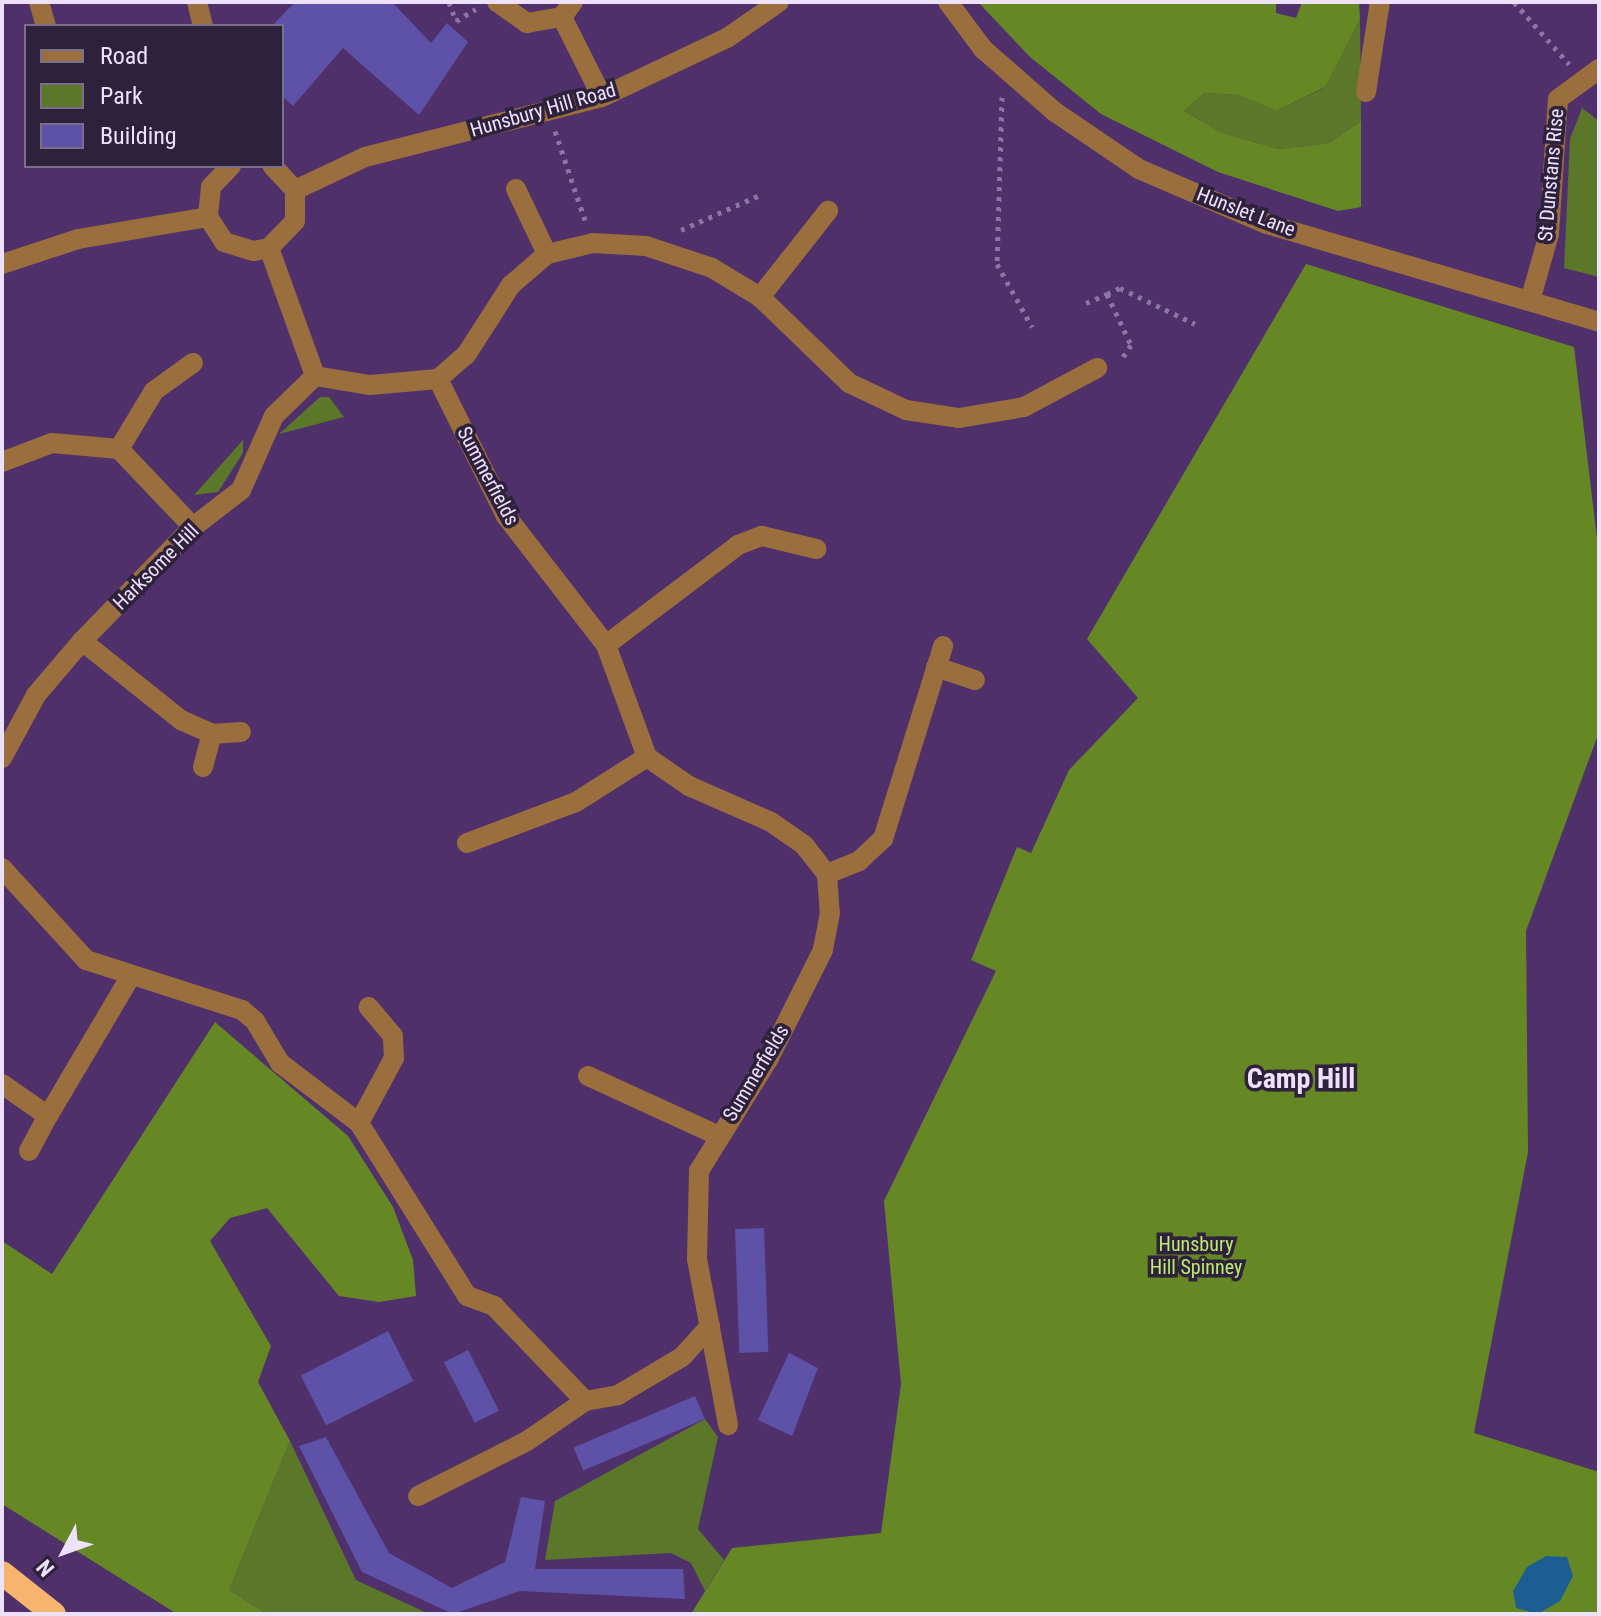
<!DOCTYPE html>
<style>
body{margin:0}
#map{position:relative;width:1601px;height:1616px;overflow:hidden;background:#4f306b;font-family:"Roboto Condensed",sans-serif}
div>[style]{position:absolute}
.green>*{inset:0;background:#5b772a}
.forest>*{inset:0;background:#668824}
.water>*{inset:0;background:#1c5e91}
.building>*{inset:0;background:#5d52a7;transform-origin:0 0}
.path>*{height:5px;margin-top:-2.5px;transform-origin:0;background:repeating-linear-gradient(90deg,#8c74a3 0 4px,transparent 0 10px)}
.minor>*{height:20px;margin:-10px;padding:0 10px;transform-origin:10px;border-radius:10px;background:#9b6e3e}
.highway>*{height:24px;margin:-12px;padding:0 12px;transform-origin:12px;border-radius:12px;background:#f6b46f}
span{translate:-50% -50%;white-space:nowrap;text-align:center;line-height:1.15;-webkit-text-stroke:7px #2e213b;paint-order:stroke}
.street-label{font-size:20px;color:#eee1fe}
.park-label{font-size:20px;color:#bceb6e}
.district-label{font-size:28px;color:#eee1fe;font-weight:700}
.frame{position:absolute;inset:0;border:4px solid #eee1fe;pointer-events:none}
.legend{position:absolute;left:24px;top:24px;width:260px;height:144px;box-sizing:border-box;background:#2e213b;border:2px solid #7b6e89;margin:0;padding:10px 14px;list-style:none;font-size:24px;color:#eee1fe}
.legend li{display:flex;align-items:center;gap:16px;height:40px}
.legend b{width:40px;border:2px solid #7b6e89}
.north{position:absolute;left:24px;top:1512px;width:80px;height:80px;-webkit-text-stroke:6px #2e213b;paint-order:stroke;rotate:229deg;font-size:22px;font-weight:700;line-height:32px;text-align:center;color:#eee1fe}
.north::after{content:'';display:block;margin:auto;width:28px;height:36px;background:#eee1fe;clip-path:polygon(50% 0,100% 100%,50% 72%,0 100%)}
</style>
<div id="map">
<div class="green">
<i style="clip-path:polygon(1360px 19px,1361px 121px,1329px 143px,1279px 149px,1222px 133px,1184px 111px,1204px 93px,1238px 95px,1276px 111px,1324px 88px)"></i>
<i style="clip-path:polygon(1582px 108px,1599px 121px,1599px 277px,1564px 268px,1570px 139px)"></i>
<i style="clip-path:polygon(320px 397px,329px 397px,344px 417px,279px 434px)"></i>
<i style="clip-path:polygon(243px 440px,243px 453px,218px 492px,194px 495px)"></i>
<i style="clip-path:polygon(705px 1419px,718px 1437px,698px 1529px,724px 1560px,705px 1591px,691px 1563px,671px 1553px,545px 1560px,555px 1501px)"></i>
<i style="clip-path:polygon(290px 1441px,356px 1580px,429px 1614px,267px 1614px,229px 1590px)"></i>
</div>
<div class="forest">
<i style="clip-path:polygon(978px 2px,1276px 2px,1276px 13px,1296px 18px,1302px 2px,1359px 2px,1360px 19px,1325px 87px,1276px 111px,1238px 95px,1204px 93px,1184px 111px,1222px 133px,1279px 149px,1329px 143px,1361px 121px,1361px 207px,1338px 211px,1218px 172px,1101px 114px,1030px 57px)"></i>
<i style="clip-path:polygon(1306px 264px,1574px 347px,1599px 555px,1599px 732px,1526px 931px,1528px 1152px,1474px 1433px,1599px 1472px,1599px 1614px,691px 1614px,732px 1548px,881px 1533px,901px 1384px,884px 1201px,996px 971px,971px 960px,1017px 847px,1031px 853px,1069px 770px,1138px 698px,1087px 639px)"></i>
<i style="clip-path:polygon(215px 1022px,348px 1136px,393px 1207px,413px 1260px,416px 1296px,379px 1302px,339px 1296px,267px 1208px,230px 1218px,210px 1241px,271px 1346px,258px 1382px,290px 1441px,229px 1590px,267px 1614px,177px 1614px,2px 1504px,2px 1241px,52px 1274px)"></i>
</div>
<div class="water">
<i style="clip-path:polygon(1546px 1556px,1567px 1557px,1573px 1576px,1560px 1601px,1538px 1614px,1516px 1608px,1513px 1591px,1527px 1567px)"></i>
</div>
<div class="building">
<i style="clip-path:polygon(295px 2px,392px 2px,431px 43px,447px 23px,468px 42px,419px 115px,343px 48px,293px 106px,282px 96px,282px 26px,272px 26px)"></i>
<i style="left:764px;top:1228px;width:124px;height:29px;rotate:88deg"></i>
<i style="left:388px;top:1331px;width:56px;height:98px;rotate:63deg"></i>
<i style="left:468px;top:1350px;width:68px;height:27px;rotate:63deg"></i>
<i style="clip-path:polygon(789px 1353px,818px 1368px,792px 1436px,758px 1420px)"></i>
<i style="left:695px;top:1396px;width:25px;height:132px;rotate:67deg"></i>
<i style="clip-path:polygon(326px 1437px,389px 1553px,452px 1588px,505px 1562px,521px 1497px,545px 1501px,535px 1569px,683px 1569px,685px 1599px,520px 1591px,453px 1614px,362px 1572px,299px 1446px)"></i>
</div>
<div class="path">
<i style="left:449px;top:2px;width:20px;rotate:70deg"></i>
<i style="left:456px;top:21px;width:23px;rotate:-31deg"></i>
<i style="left:1514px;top:2px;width:83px;rotate:48.4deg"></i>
<i style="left:1002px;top:97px;width:167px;rotate:91.7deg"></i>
<i style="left:997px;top:264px;width:72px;rotate:60.9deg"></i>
<i style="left:555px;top:131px;width:94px;rotate:71.4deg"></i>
<i style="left:681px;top:230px;width:86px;rotate:-23.9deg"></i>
<i style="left:1107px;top:294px;width:14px;rotate:-25deg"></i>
<i style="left:1120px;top:288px;width:83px;rotate:25.6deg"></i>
<i style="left:1086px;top:303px;width:23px;rotate:-23deg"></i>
<i style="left:1107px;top:294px;width:56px;rotate:64.8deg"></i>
<i style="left:1131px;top:345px;width:18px;rotate:124deg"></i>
</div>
<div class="minor">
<i style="left:39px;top:2px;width:25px;rotate:74deg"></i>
<i style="left:197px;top:2px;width:25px;rotate:76deg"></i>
<i style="left:497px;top:2px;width:37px;rotate:35deg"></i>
<i style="left:527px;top:23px;width:36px;rotate:-10deg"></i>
<i style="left:562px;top:17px;width:19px;rotate:-54deg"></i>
<i style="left:948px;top:2px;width:59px;rotate:53.3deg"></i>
<i style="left:983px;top:49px;width:96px;rotate:41.2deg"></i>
<i style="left:1055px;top:112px;width:102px;rotate:34.2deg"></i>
<i style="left:1139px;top:169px;width:139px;rotate:23.3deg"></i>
<i style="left:1267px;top:224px;width:346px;rotate:16.4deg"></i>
<i style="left:562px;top:17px;width:89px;rotate:63.4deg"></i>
<i style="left:1366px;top:92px;width:91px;rotate:-81.2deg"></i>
<i style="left:231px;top:166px;width:29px;rotate:134deg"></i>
<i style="left:211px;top:187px;width:30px;rotate:96deg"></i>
<i style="left:208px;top:217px;width:30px;rotate:57deg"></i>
<i style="left:224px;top:242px;width:31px;rotate:17deg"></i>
<i style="left:254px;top:251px;width:15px;rotate:-11deg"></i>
<i style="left:269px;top:248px;width:37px;rotate:-46deg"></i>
<i style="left:295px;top:221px;width:31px;rotate:-90deg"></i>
<i style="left:295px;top:190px;width:33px;rotate:-133deg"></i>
<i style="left:516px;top:189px;width:72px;rotate:64.5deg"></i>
<i style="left:295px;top:190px;width:77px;rotate:-25.2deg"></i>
<i style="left:365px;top:157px;width:244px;rotate:-14.2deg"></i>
<i style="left:602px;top:97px;width:138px;rotate:-25.3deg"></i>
<i style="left:727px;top:38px;width:63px;rotate:-34.7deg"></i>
<i style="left:269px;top:248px;width:136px;rotate:70.2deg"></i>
<i style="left:2px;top:264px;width:80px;rotate:-18.2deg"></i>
<i style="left:78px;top:239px;width:132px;rotate:-9.6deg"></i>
<i style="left:760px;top:297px;width:110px;rotate:-51.7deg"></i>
<i style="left:1530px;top:301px;width:70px;rotate:-74.2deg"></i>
<i style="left:1549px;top:234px;width:135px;rotate:-86.2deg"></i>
<i style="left:1558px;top:99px;width:51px;rotate:-36.2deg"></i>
<i style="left:315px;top:376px;width:56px;rotate:9.3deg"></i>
<i style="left:370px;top:385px;width:68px;rotate:-5deg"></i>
<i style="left:438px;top:379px;width:37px;rotate:-41deg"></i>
<i style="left:466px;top:355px;width:83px;rotate:-57.3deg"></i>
<i style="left:511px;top:285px;width:48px;rotate:-40.7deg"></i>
<i style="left:547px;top:254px;width:47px;rotate:-13.4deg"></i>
<i style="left:593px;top:243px;width:53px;rotate:3.2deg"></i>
<i style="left:646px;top:246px;width:70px;rotate:18.4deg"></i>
<i style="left:712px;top:268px;width:56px;rotate:31.1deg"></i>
<i style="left:760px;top:297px;width:124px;rotate:44deg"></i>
<i style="left:849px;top:383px;width:63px;rotate:25.3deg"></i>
<i style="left:906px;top:410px;width:54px;rotate:8.6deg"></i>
<i style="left:959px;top:418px;width:66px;rotate:-9.6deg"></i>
<i style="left:1024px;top:407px;width:83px;rotate:-28.1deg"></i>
<i style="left:438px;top:379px;width:153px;rotate:63.6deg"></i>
<i style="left:506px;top:516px;width:163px;rotate:52.2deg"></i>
<i style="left:606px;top:645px;width:119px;rotate:69.9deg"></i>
<i style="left:647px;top:757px;width:51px;rotate:34.6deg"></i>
<i style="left:689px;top:786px;width:90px;rotate:23.7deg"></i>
<i style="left:771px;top:822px;width:40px;rotate:34.9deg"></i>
<i style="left:804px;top:845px;width:37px;rotate:52deg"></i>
<i style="left:827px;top:874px;width:39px;rotate:86deg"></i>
<i style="left:830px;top:913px;width:38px;rotate:101deg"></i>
<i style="left:823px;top:950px;width:121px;rotate:116.6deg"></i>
<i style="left:769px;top:1058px;width:133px;rotate:121.8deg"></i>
<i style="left:699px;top:1171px;width:88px;rotate:91.3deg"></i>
<i style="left:697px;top:1259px;width:169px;rotate:79.4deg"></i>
<i style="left:119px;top:449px;width:68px;rotate:-58.9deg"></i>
<i style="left:154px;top:391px;width:48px;rotate:-35.7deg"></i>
<i style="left:2px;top:462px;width:53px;rotate:-20.8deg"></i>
<i style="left:52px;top:443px;width:67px;rotate:5.1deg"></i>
<i style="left:119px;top:449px;width:108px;rotate:46.5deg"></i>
<i style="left:82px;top:641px;width:127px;rotate:38.6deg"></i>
<i style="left:181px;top:720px;width:34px;rotate:24deg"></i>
<i style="left:212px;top:734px;width:29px;rotate:-4deg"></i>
<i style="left:606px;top:645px;width:166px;rotate:-37.1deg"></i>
<i style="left:738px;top:545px;width:26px;rotate:-21deg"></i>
<i style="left:762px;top:536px;width:56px;rotate:13.5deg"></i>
<i style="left:936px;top:667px;width:41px;rotate:18.4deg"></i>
<i style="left:2px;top:758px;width:72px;rotate:-61.6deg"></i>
<i style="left:36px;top:695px;width:71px;rotate:-49.6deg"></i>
<i style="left:82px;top:641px;width:159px;rotate:-45.8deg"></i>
<i style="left:193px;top:527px;width:61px;rotate:-37.6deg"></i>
<i style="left:241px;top:490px;width:81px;rotate:-66deg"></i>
<i style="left:274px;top:416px;width:57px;rotate:-44.3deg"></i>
<i style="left:203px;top:767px;width:34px;rotate:-75deg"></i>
<i style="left:467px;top:843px;width:116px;rotate:-20.6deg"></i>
<i style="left:576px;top:802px;width:84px;rotate:-32.4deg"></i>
<i style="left:2px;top:868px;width:125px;rotate:47.6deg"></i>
<i style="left:86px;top:960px;width:164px;rotate:17.8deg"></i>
<i style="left:242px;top:1010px;width:17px;rotate:40deg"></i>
<i style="left:255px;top:1021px;width:49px;rotate:59.2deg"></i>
<i style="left:280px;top:1063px;width:99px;rotate:37.2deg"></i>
<i style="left:359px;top:1123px;width:204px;rotate:58deg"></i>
<i style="left:467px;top:1296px;width:29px;rotate:20deg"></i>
<i style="left:494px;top:1306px;width:132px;rotate:46.2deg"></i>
<i style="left:585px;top:1401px;width:70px;rotate:145.4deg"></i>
<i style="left:527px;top:1441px;width:122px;rotate:153.2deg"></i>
<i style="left:827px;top:874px;width:35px;rotate:-22deg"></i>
<i style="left:859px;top:861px;width:33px;rotate:-43deg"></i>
<i style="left:883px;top:839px;width:202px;rotate:-72.7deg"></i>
<i style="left:588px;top:1076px;width:144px;rotate:24.6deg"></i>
<i style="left:2px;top:1084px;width:56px;rotate:34.8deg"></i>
<i style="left:48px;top:1116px;width:159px;rotate:-59.4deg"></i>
<i style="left:359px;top:1123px;width:74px;rotate:-61.7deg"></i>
<i style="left:394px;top:1058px;width:22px;rotate:-93deg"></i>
<i style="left:393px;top:1036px;width:38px;rotate:-130deg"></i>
<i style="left:29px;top:1151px;width:40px;rotate:-62deg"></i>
<i style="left:585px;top:1401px;width:34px;rotate:-10deg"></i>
<i style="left:618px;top:1395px;width:74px;rotate:-30.7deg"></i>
<i style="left:682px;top:1357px;width:42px;rotate:-47.9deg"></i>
</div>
<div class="highway">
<i style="left:2px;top:1573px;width:66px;rotate:38.3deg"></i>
</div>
<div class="street-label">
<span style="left:543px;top:110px;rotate:-16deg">Hunsbury Hill Road</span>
<span style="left:1551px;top:175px;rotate:-85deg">St Dunstans Rise</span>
<span style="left:1246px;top:212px;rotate:21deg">Hunslet Lane</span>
<span style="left:488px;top:476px;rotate:62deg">Summerfields</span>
<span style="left:156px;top:567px;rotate:-45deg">Harksome Hill</span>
<span style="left:756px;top:1073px;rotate:-59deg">Summerfields</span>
</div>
<div class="park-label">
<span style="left:1196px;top:1256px">Hunsbury<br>Hill Spinney</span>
</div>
<div class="district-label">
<span style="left:1301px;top:1079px">Camp Hill</span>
</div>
<div class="frame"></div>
<ul class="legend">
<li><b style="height:10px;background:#9b6e3e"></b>Road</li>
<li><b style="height:22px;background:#5b772a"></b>Park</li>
<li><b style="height:22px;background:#5d52a7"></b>Building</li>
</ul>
<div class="north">N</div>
</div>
